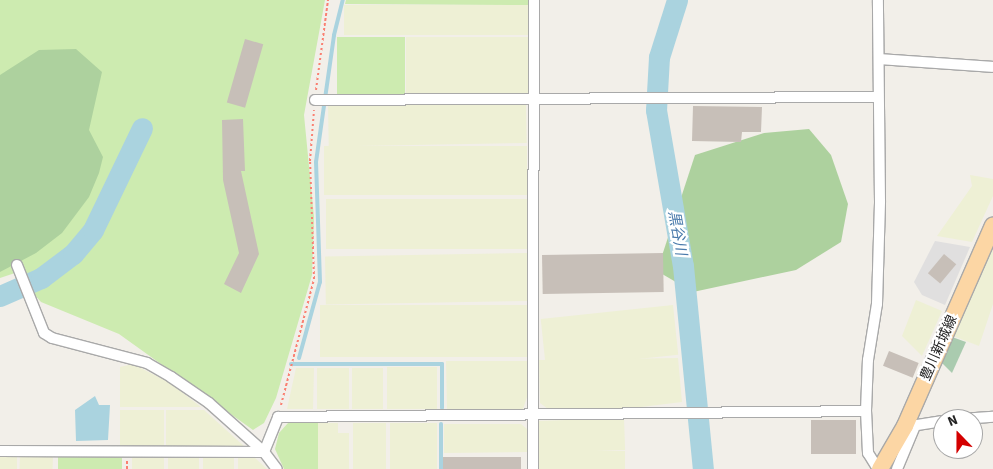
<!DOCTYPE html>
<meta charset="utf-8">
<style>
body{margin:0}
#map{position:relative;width:993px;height:469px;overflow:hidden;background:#f2efe9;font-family:"Source Sans 3","Noto Sans JP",sans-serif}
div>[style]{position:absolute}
.residential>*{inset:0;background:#e0dfdf}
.farmland>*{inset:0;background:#eef0d5;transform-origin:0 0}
.grass>*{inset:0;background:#cdebb0;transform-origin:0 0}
.forest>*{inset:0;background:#add19e}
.cemetery>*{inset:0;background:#aacbaf}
.water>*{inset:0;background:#aad3df}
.stream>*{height:4px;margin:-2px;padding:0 2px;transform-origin:2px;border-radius:2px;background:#aad3df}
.river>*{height:21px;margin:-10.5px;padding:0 10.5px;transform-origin:10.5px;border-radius:10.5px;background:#aad3df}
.building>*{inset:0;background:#c7bfb8;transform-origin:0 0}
.path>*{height:2px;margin-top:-1px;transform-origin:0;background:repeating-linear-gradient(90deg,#fa8072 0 2.5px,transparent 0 5px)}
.roads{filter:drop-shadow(1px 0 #a9a9a9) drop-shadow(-1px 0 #a9a9a9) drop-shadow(0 1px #a9a9a9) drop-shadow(0 -1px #a9a9a9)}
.minor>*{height:10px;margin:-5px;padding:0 5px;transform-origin:5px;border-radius:5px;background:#fff}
.primary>*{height:16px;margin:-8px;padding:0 8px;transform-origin:8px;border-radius:8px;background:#fcd6a4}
span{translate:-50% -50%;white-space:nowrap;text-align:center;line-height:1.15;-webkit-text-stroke:4.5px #fff;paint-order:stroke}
.street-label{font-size:14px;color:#222}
.water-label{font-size:15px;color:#4a7aab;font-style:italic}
.north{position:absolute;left:933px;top:409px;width:50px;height:50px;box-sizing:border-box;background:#fff;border:1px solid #a7a7a7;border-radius:50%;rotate:338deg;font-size:14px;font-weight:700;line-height:20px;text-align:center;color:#222}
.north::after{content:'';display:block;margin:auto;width:18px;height:22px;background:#d40000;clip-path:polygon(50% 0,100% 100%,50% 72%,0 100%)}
</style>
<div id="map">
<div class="residential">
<i style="clip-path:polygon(935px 241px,970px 247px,945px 305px,922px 295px,914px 282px)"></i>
</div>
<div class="farmland">
<i style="left:344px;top:5px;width:184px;height:30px"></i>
<i style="left:406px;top:37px;width:122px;height:58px"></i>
<i style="left:526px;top:102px;width:41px;height:198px;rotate:89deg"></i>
<i style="left:527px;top:146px;width:49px;height:203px;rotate:90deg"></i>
<i style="clip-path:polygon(970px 175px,993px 179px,993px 196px,972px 242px,937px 236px,972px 186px)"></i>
<i style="left:527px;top:199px;width:50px;height:201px;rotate:90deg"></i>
<i style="clip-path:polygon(993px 248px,993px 304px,979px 346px,953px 336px)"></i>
<i style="left:527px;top:253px;width:48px;height:202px;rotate:89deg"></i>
<i style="clip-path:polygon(916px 300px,942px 311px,922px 356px,902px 336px)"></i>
<i style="left:528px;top:305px;width:52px;height:208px;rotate:90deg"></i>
<i style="left:673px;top:305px;width:50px;height:133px;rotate:84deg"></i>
<i style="clip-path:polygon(678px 358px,682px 402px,633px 408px,548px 409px,540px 403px,539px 360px)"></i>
<i style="clip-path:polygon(446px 361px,528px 361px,527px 397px,523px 409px,447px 409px)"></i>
<i style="clip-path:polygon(133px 364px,170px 383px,201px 407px,120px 407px,120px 367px)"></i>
<i style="left:387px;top:367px;width:50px;height:42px"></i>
<i style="clip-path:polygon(296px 368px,314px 368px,313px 409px,287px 409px)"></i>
<i style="left:317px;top:368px;width:32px;height:41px"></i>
<i style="left:352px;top:368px;width:31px;height:41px"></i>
<i style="left:120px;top:410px;width:44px;height:36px"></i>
<i style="clip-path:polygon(166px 410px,204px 410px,245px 447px,166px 446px)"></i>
<i style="left:624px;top:418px;width:32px;height:87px;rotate:88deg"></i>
<i style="clip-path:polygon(318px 423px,338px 423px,338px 433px,349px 433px,349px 469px,318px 469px)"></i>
<i style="left:353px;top:423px;width:33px;height:46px"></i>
<i style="left:390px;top:423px;width:47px;height:46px"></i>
<i style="clip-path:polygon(444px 424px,521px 424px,527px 429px,527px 452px,444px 453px)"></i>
<i style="left:625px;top:451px;width:18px;height:87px;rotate:90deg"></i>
<i style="left:0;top:455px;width:17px;height:14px"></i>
<i style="left:20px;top:455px;width:33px;height:14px;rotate:2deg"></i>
<i style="left:132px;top:455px;width:32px;height:14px"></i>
<i style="left:168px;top:455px;width:31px;height:14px"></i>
<i style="left:203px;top:455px;width:31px;height:14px"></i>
<i style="clip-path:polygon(238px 455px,253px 456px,267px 469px,238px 469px)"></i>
</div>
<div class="grass">
<i style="clip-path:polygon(0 0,325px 0,304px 115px,314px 217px,312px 275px,276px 398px,264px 423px,253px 430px,119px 334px,41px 302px,15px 273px,0 278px)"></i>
<i style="clip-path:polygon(346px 0,528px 0,528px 5px,345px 4px)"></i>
<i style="left:337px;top:37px;width:68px;height:58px"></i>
<i style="clip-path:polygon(288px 423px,318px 423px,318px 469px,284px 469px,275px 449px,279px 433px)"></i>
<i style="left:58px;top:456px;width:64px;height:13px"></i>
</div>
<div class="forest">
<i style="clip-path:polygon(76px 49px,102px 72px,89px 130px,103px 157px,99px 173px,89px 197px,62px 233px,36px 253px,0 272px,0 75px,39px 50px)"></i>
<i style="clip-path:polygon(809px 129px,831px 155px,848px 204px,841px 242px,796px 270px,693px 292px,657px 271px,695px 155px,764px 133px)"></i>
</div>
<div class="cemetery">
<i style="clip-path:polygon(952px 337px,966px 342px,952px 373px,940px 361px)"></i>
</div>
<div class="water">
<i style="clip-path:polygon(95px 396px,99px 405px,110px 405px,108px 440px,76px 441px,75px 410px)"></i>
</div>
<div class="stream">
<i style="left:299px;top:358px;width:79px;rotate:-74.6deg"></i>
<i style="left:320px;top:282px;width:120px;rotate:-91.9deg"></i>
<i style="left:316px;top:162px;width:128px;rotate:-81.9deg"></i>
<i style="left:334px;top:35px;width:36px;rotate:-76deg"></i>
<i style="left:291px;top:364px;width:151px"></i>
<i style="left:442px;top:364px;width:44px;rotate:90deg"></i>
<i style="left:441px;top:424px;width:45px;rotate:90deg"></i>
</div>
<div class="river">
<i style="left:677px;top:0;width:60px;rotate:107.5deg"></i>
<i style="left:659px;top:57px;width:53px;rotate:93.2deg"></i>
<i style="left:656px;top:110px;width:158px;rotate:80.2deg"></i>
<i style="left:683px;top:266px;width:204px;rotate:84.4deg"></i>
<i style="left:0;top:296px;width:45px;rotate:-23.7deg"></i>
<i style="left:41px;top:278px;width:40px;rotate:-37deg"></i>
<i style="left:73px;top:254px;width:31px;rotate:-50deg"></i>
<i style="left:93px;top:230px;width:113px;rotate:-64.3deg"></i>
</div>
<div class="building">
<i style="left:245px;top:39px;width:19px;height:66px;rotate:16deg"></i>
<i style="clip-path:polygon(693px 106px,762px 107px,761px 132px,742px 132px,741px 142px,692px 141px)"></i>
<i style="clip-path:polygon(243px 119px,245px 171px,241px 171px,259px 254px,241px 293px,224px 284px,239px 253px,223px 180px,222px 120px)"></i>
<i style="left:663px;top:253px;width:39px;height:121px;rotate:89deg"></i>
<i style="left:944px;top:254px;width:16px;height:25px;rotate:40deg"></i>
<i style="left:889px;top:351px;width:32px;height:16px;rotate:22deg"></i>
<i style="left:811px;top:420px;width:45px;height:34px"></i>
<i style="left:443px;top:457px;width:78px;height:12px"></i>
</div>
<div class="path">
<i style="left:316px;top:90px;width:91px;rotate:-82.4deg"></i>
<i style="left:281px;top:405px;width:130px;rotate:-75.3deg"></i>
<i style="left:314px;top:279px;width:118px;rotate:-91.9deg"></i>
<i style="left:310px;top:161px;width:51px;rotate:-85.5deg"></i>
<i style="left:127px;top:469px;width:8px;rotate:-90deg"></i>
</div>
<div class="roads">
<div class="minor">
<i style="left:880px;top:59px;width:113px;rotate:4deg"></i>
<i style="left:315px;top:100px;width:563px;rotate:-0.31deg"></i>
<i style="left:17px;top:265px;width:73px;rotate:68.3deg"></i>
<i style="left:44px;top:333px;width:9px;rotate:32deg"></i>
<i style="left:52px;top:338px;width:98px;rotate:14.7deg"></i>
<i style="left:147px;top:363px;width:28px;rotate:30deg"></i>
<i style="left:171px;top:377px;width:46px;rotate:34.4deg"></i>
<i style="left:209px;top:403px;width:74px;rotate:41.7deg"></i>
<i style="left:264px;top:452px;width:21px;rotate:53deg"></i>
<i style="left:961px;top:419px;width:32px;rotate:-4deg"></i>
<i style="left:911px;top:426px;width:32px;rotate:-9deg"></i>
<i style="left:0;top:451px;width:264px;rotate:0.2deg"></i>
<i style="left:264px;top:452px;width:38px;rotate:-68deg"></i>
<i style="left:278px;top:417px;width:588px;rotate:-0.58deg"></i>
<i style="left:533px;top:469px;width:469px;rotate:-89.9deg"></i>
<i style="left:878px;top:469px;width:19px;rotate:-122deg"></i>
<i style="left:868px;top:453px;width:42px;rotate:-92.7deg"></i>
<i style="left:866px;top:411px;width:51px;rotate:-87.8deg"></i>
<i style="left:868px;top:360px;width:57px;rotate:-80.9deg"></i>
<i style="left:877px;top:304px;width:103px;rotate:-88.3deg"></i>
<i style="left:880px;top:201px;width:201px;rotate:-90.6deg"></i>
<i style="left:897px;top:469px;width:47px;rotate:-67.3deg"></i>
</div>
<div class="primary">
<i style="left:880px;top:469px;width:50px;rotate:-59.8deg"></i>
<i style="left:905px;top:426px;width:219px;rotate:-66.3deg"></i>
</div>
</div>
<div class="street-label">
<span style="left:939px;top:348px;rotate:-66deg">豊川新城線</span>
</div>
<div class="water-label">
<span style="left:677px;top:233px;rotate:80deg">黒谷川</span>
</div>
<div class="north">N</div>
</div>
